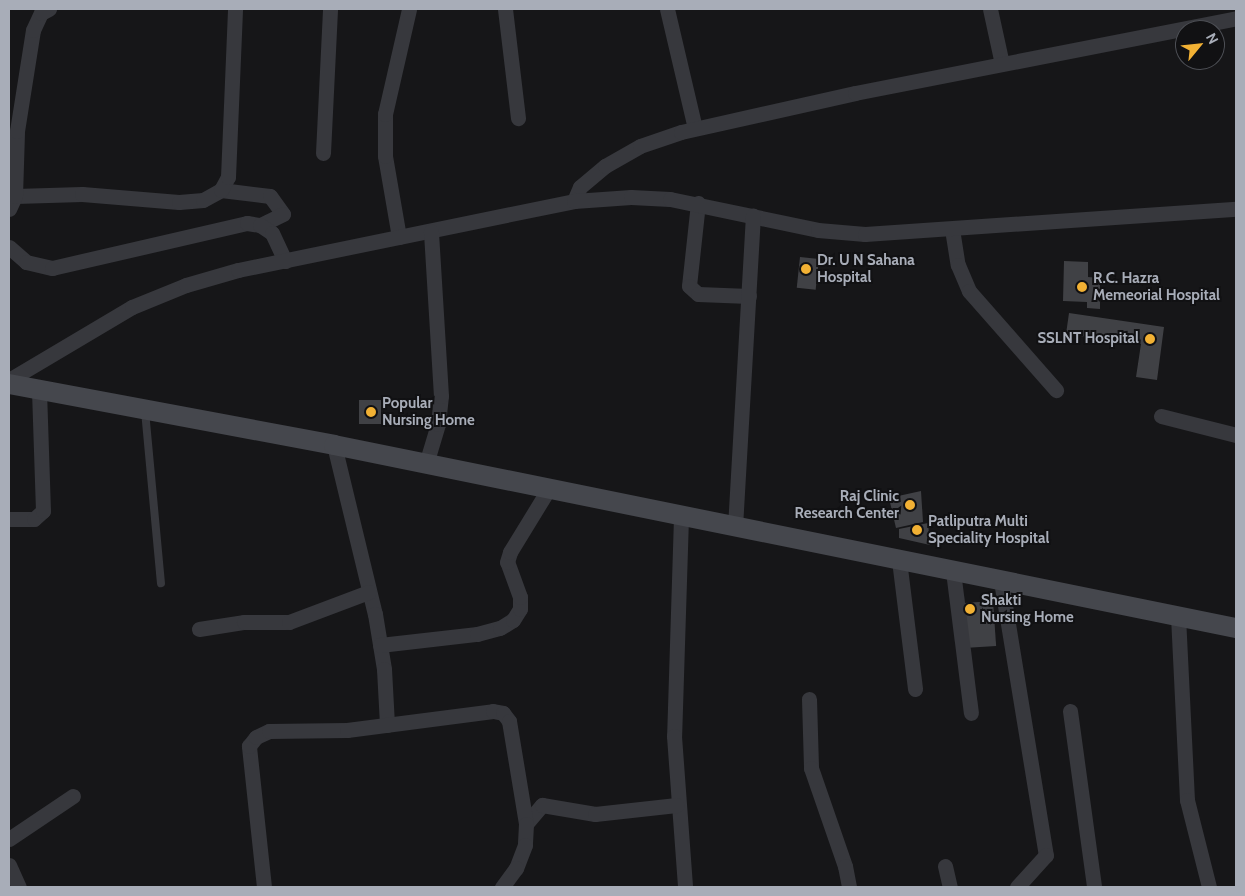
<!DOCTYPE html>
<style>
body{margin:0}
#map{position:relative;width:1245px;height:896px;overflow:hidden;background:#161618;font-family:Cabin,sans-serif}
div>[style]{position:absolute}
.building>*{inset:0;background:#404145;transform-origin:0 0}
.lane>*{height:8px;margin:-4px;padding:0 4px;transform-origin:4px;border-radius:4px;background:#37383d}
.street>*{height:15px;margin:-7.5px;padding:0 7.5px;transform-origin:7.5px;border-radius:7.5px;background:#37383d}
.secondary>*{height:20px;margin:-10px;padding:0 10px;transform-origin:10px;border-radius:10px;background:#45474d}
.dots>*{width:14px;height:14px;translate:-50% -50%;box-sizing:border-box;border:2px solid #111113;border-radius:50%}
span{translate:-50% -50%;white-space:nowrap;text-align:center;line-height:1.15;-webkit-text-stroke:4px #111113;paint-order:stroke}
.poi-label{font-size:15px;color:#a8adb8;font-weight:700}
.left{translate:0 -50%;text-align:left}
.right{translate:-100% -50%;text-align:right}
.frame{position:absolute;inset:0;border:10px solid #a8adb8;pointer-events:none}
.north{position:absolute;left:1175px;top:20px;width:50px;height:50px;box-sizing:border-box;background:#111113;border:1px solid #4d4f55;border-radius:50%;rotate:62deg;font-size:14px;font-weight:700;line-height:20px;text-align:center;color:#a8adb8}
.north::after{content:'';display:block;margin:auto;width:18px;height:22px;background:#f2b134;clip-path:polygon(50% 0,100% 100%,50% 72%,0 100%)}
</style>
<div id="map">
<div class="building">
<i style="left:800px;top:257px;width:19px;height:31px;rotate:6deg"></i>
<i style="clip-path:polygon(1064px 261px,1088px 262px,1088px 277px,1100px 278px,1100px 309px,1087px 308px,1087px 302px,1063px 301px)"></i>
<i style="clip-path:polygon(1069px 313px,1164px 327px,1157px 380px,1136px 377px,1141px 344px,1066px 334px)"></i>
<i style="left:359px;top:400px;width:22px;height:24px"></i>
<i style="clip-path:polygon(921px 491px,923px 522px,896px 528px,889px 498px)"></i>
<i style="clip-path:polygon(928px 523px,930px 545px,899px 538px,899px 529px)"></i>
<i style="left:993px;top:601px;width:45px;height:32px;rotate:86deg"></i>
</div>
<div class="lane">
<i style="left:145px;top:411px;width:173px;rotate:84.7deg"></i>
</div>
<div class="street">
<i style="left:505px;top:9px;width:110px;rotate:83.2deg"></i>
<i style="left:667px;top:9px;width:122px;rotate:76.8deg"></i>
<i style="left:990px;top:9px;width:56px;rotate:77.7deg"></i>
<i style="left:323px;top:153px;width:144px;rotate:-87.2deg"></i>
<i style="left:221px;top:190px;width:49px;rotate:7deg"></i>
<i style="left:270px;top:196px;width:22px;rotate:54deg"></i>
<i style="left:283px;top:214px;width:25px;rotate:154deg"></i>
<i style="left:15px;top:196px;width:67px;rotate:-1.7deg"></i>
<i style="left:82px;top:194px;width:97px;rotate:4.7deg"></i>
<i style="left:179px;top:202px;width:24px;rotate:-5deg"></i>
<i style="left:203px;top:200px;width:21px;rotate:-29deg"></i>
<i style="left:221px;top:190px;width:15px;rotate:-62deg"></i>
<i style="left:228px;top:177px;width:168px;rotate:-87.6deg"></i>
<i style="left:574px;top:201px;width:15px;rotate:-67deg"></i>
<i style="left:580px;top:187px;width:33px;rotate:-40deg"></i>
<i style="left:605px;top:166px;width:40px;rotate:-29.7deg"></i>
<i style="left:640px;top:146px;width:43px;rotate:-18.9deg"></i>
<i style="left:681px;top:132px;width:178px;rotate:-12.6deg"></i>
<i style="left:855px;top:93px;width:388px;rotate:-11.1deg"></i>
<i style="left:698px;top:203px;width:83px;rotate:96.2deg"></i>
<i style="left:689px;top:286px;width:12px;rotate:42deg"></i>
<i style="left:698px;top:294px;width:51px;rotate:2.2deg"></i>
<i style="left:9px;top:209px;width:14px;rotate:-65deg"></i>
<i style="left:15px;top:196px;width:65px;rotate:-88.2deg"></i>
<i style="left:17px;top:131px;width:102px;rotate:-81deg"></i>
<i style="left:33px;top:30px;width:19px;rotate:-65deg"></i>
<i style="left:41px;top:13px;width:9px;rotate:-27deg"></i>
<i style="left:952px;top:229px;width:36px;rotate:81deg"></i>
<i style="left:958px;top:265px;width:28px;rotate:67deg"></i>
<i style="left:969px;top:291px;width:132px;rotate:48.7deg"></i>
<i style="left:399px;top:237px;width:82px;rotate:-99.8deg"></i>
<i style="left:385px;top:156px;width:42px;rotate:-90deg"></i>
<i style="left:385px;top:114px;width:108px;rotate:-77.1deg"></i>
<i style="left:9px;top:247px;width:23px;rotate:41deg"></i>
<i style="left:26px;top:262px;width:27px;rotate:13deg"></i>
<i style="left:52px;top:268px;width:200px;rotate:-13deg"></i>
<i style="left:247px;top:223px;width:13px;rotate:9deg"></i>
<i style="left:260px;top:225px;width:14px;rotate:34deg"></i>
<i style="left:272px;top:233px;width:31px;rotate:65deg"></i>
<i style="left:9px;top:380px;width:143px;rotate:-30.7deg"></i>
<i style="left:132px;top:307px;width:58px;rotate:-22.2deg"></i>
<i style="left:186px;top:285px;width:54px;rotate:-16.1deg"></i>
<i style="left:238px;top:270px;width:343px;rotate:-11.6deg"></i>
<i style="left:574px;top:201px;width:57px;rotate:-4deg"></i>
<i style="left:631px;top:197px;width:39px;rotate:3deg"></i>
<i style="left:670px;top:199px;width:151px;rotate:11.8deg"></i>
<i style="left:818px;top:230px;width:47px;rotate:4.9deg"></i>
<i style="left:865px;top:234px;width:372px;rotate:-3.9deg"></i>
<i style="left:1161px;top:416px;width:77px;rotate:14.2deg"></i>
<i style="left:334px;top:445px;width:174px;rotate:76.4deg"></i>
<i style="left:375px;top:614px;width:56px;rotate:80.7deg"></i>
<i style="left:384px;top:669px;width:56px;rotate:86.9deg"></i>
<i style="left:426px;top:464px;width:42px;rotate:-73.3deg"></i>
<i style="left:438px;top:424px;width:28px;rotate:-84deg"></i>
<i style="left:441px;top:396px;width:165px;rotate:-93.5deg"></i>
<i style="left:681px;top:517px;width:219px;rotate:91.8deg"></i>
<i style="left:674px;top:736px;width:151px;rotate:85.8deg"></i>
<i style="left:9px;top:519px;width:25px"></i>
<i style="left:34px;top:519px;width:12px;rotate:-42deg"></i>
<i style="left:43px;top:511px;width:122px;rotate:-91.9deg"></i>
<i style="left:735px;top:527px;width:312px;rotate:-86.7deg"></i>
<i style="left:899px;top:560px;width:130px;rotate:82.9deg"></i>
<i style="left:953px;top:571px;width:143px;rotate:82.8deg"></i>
<i style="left:1001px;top:581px;width:278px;rotate:80.7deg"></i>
<i style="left:1046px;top:855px;width:43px;rotate:132.2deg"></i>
<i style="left:1178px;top:616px;width:184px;rotate:87.2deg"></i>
<i style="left:1187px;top:800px;width:90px;rotate:75.8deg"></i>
<i style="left:199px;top:629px;width:46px;rotate:-8.8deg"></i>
<i style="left:244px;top:622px;width:45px"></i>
<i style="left:289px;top:622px;width:85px;rotate:-20.6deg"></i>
<i style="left:380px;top:645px;width:98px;rotate:-6.5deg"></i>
<i style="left:477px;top:634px;width:24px;rotate:-15deg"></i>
<i style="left:500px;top:628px;width:15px;rotate:-32deg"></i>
<i style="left:513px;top:620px;width:13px;rotate:-58deg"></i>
<i style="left:520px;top:609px;width:12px;rotate:-90deg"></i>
<i style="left:520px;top:597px;width:37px;rotate:-110deg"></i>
<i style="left:507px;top:562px;width:10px;rotate:-73deg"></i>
<i style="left:510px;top:552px;width:73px;rotate:-58.5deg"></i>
<i style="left:809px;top:699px;width:69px;rotate:88.3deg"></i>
<i style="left:811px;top:768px;width:104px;rotate:70.9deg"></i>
<i style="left:845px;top:866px;width:21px;rotate:79deg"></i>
<i style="left:1070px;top:711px;width:178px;rotate:82.2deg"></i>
<i style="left:526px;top:824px;width:25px;rotate:-50deg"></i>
<i style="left:542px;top:805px;width:54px;rotate:9.6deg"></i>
<i style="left:595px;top:814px;width:82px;rotate:-6.3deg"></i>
<i style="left:9px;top:839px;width:77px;rotate:-33.9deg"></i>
<i style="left:9px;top:865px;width:24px;rotate:66deg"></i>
<i style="left:945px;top:866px;width:22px;rotate:77deg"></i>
<i style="left:264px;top:887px;width:142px;rotate:-96.1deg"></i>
<i style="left:249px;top:746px;width:11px;rotate:-52deg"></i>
<i style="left:256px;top:737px;width:14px;rotate:-25deg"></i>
<i style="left:269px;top:731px;width:78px;rotate:-0.7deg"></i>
<i style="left:347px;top:730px;width:147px;rotate:-7.4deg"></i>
<i style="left:493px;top:711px;width:10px;rotate:11deg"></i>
<i style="left:503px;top:713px;width:10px;rotate:53deg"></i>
<i style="left:509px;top:721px;width:104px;rotate:80.6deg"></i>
<i style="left:526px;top:824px;width:21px;rotate:93deg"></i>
<i style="left:525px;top:845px;width:25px;rotate:111deg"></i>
<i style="left:516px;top:868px;width:24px;rotate:126deg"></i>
</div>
<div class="secondary">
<i style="left:9px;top:384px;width:331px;rotate:10.6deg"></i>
<i style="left:334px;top:445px;width:920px;rotate:11.47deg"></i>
</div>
<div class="dots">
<i style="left:806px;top:269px;background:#f2b134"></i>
<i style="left:1082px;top:287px;background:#f2b134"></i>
<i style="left:1150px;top:339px;background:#f2b134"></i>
<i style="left:371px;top:412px;background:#f2b134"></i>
<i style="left:910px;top:505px;background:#f2b134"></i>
<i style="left:917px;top:530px;background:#f2b134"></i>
<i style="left:970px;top:609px;background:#f2b134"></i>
</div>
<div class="poi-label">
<span class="left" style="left:817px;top:269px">Dr. U N Sahana<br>Hospital</span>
<span class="left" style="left:1093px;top:287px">R.C. Hazra<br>Memeorial Hospital</span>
<span class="right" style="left:1139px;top:339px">SSLNT Hospital</span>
<span class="left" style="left:382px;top:412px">Popular<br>Nursing Home</span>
<span class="right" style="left:899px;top:505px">Raj Clinic<br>Research Center</span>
<span class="left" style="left:928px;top:530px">Patliputra Multi<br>Speciality Hospital</span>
<span class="left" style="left:981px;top:609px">Shakti<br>Nursing Home</span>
</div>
<div class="frame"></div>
<div class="north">N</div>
</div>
